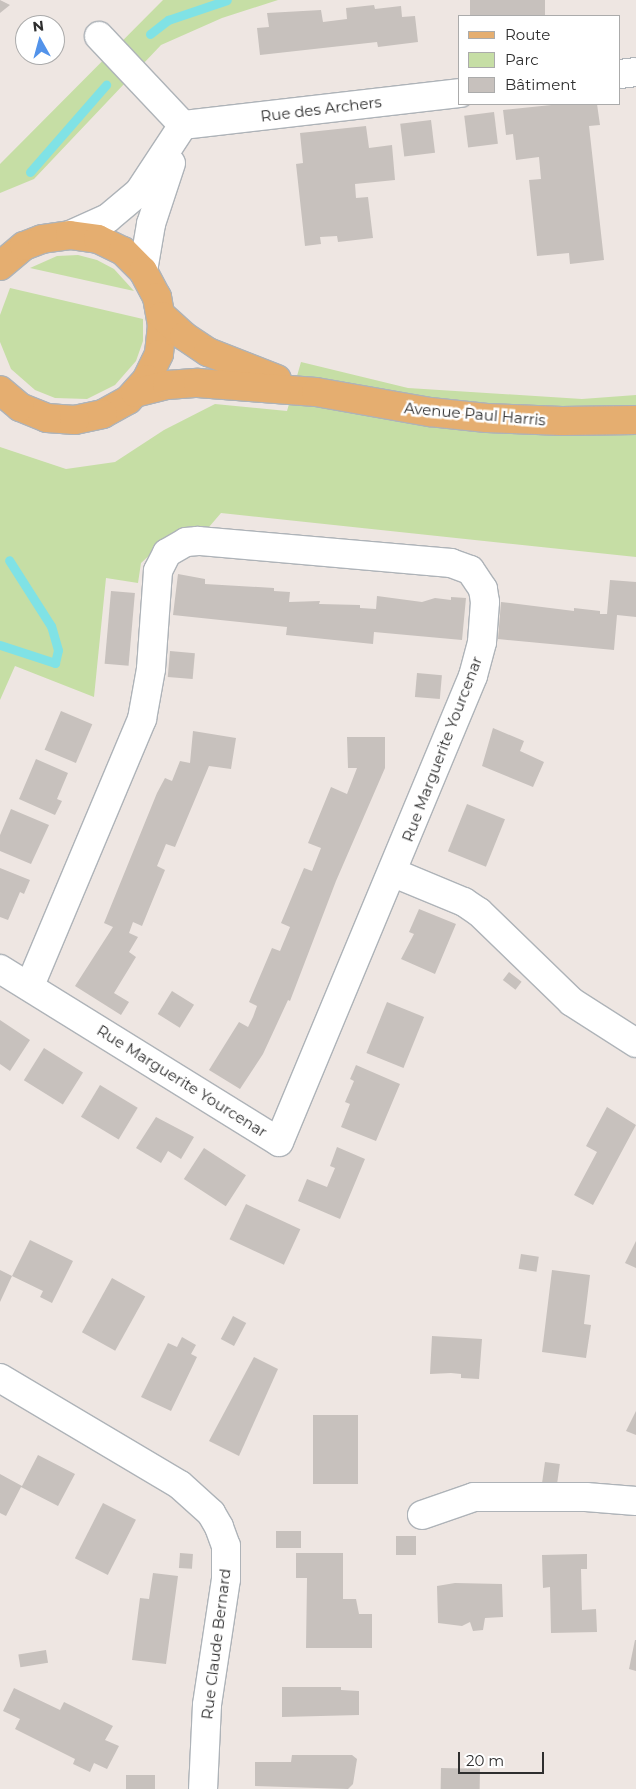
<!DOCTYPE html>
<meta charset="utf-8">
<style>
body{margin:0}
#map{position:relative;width:636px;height:1789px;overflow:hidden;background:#eee6e2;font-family:Montserrat,sans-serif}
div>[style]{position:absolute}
.green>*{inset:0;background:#c6dea5}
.stream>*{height:9px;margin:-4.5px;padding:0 4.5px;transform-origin:4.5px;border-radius:4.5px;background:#80e2e5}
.building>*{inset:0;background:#c7c1bd;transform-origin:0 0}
.roads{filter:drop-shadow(1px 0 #aeb3b8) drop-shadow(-1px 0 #aeb3b8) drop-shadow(0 1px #aeb3b8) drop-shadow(0 -1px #aeb3b8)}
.minor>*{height:28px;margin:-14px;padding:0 14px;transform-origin:14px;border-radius:14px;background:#fff}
.major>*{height:28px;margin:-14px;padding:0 14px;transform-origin:14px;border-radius:14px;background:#e5ae70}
span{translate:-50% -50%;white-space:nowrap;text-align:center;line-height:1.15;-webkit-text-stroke:5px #fff;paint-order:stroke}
.street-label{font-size:15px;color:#2e2e2e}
.legend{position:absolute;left:458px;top:15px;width:162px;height:90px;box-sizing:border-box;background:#fff;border:1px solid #ababab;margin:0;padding:6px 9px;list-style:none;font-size:15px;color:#2e2e2e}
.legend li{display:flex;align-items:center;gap:10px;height:25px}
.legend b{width:25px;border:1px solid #ababab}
.north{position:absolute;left:15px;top:15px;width:50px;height:50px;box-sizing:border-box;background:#fff;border:1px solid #ababab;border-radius:50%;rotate:353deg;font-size:14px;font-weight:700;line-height:20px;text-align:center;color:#2e2e2e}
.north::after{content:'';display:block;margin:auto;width:18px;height:22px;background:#5393ea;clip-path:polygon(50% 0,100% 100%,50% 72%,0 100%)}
.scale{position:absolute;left:458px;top:1752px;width:86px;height:22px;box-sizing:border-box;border:2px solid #2e2e2e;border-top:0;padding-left:6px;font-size:15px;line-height:18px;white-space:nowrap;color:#2e2e2e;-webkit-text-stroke:4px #fff;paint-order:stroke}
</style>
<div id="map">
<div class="green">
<i style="clip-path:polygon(163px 0,278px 0,222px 18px,161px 45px,34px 179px,0 193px,0 164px)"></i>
<i style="clip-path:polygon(78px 255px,97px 260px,114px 269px,134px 291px,30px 268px,57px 256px)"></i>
<i style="clip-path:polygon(10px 288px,143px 319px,143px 341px,136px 361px,115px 385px,87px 399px,55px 398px,35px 390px,11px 369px,0 342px,0 315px)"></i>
<i style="clip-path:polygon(301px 362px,408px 388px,582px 399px,636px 395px,636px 557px,221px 513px,209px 527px,175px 532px,141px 563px,138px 583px,106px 578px,94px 697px,15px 666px,0 700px,0 447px,66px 469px,115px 462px,164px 430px,215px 404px,287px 411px)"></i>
</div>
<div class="stream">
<i style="left:150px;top:34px;width:23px;rotate:-38deg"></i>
<i style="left:168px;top:20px;width:62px;rotate:-18.7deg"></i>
<i style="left:30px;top:172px;width:116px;rotate:-48.9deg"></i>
<i style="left:0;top:645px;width:58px;rotate:18.1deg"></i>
<i style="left:55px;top:663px;width:13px;rotate:-77deg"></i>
<i style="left:58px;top:650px;width:25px;rotate:-106deg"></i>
<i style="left:51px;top:626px;width:78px;rotate:-122.5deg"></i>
</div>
<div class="building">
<i style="clip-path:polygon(0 0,10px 5px,0 13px)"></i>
<i style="left:470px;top:0;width:75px;height:16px"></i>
<i style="clip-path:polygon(374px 5px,375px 9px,401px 6px,402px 17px,415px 16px,418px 42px,378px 47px,377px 42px,260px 55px,257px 28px,269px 27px,267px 13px,321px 10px,323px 22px,347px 19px,346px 8px)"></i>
<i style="clip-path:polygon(561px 104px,597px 104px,600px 125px,589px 126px,604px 260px,570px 264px,569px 253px,537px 256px,529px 180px,541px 179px,539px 157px,516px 160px,513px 134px,506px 135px,503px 110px)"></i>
<i style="left:494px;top:112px;width:32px;height:30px;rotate:83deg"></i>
<i style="left:431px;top:120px;width:33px;height:31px;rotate:83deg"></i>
<i style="clip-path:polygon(366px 126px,369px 148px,392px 145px,395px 180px,355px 184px,356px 198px,368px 197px,373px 238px,338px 242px,337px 236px,320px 237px,321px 244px,305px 246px,296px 164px,303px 163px,300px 133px)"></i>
<i style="clip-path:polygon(178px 574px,205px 579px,205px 584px,274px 588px,274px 591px,290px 592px,289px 602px,320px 601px,319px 604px,360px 605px,360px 608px,376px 609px,377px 596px,422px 602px,435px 598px,451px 600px,451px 597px,466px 598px,462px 640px,374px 632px,373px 644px,286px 635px,287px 627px,173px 615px)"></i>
<i style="clip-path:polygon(610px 580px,636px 582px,636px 617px,617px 615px,614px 650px,498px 639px,501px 602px,574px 611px,574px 608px,600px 611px,600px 614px,607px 614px)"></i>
<i style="left:111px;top:591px;width:24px;height:73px;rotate:5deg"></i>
<i style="left:170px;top:651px;width:25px;height:26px;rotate:5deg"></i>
<i style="left:417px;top:673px;width:25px;height:24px;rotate:5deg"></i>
<i style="left:61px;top:711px;width:34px;height:42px;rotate:23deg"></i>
<i style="clip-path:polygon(493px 728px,524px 741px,520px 751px,544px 762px,533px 787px,482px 766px)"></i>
<i style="clip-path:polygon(193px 731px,236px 738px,231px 769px,209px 766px,175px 847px,166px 844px,157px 866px,165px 870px,142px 926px,133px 922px,129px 933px,138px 937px,129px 952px,136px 957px,114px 993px,129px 1002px,121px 1015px,75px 986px,113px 927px,104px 923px,157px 793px,165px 778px,172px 781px,180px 761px,190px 763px)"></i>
<i style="clip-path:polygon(347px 737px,385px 737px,385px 768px,336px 881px,290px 1001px,288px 1000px,263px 1054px,240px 1089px,209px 1070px,239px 1022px,248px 1027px,253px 1017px,257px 1006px,249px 1002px,272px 948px,280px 951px,290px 927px,281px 923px,304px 868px,312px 871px,321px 848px,308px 843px,331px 787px,347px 794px,357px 768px,348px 768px)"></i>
<i style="clip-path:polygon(36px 759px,68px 773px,57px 799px,62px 801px,55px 815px,19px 799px)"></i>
<i style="left:467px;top:804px;width:41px;height:51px;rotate:22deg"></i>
<i style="clip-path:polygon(11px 809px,49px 825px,31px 864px,0 851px,0 835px)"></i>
<i style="clip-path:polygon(0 868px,30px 880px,24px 894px,20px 892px,8px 920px,0 917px)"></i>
<i style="clip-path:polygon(419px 909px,456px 924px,435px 974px,401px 959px,414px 934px,409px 932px)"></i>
<i style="left:509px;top:972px;width:16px;height:10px;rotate:38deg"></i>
<i style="left:172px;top:991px;width:26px;height:27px;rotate:32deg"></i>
<i style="left:387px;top:1002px;width:40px;height:55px;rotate:22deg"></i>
<i style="clip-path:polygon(0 1020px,30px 1040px,10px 1071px,0 1064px)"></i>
<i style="left:44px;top:1048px;width:46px;height:38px;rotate:32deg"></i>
<i style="clip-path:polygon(356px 1065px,400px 1084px,376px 1141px,341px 1127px,350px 1104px,345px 1102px,354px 1081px,350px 1079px)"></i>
<i style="left:100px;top:1085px;width:44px;height:37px;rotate:31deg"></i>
<i style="clip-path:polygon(607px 1107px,636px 1125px,593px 1205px,574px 1195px,597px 1152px,586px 1146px)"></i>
<i style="clip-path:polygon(156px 1117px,194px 1137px,181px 1159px,168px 1151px,161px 1163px,136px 1148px)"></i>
<i style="clip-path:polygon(337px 1147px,365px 1159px,340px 1219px,298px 1201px,307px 1179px,327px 1187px,335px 1168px,330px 1166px)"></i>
<i style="left:204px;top:1148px;width:50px;height:37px;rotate:33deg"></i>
<i style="left:246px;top:1204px;width:60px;height:39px;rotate:25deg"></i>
<i style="clip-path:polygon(30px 1240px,73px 1261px,52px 1303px,40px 1297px,43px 1291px,12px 1276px)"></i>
<i style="clip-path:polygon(636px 1241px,636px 1268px,625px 1263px)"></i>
<i style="left:521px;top:1254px;width:18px;height:15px;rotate:9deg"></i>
<i style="clip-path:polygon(0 1270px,12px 1276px,0 1302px)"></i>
<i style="clip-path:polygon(552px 1270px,590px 1275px,584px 1324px,591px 1325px,586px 1358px,542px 1352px)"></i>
<i style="left:112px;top:1278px;width:38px;height:62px;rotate:29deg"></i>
<i style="left:233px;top:1316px;width:15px;height:26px;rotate:28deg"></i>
<i style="clip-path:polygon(432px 1336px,482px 1339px,479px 1379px,461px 1378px,461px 1374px,451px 1373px,430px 1374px)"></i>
<i style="clip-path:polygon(182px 1337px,196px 1345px,191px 1354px,197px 1357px,171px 1411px,141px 1397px,168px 1343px,177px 1347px)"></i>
<i style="clip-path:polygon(254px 1357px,278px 1369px,239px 1456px,209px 1441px)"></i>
<i style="clip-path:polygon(636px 1411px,636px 1435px,626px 1431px)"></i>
<i style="left:313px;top:1415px;width:45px;height:69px"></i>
<i style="clip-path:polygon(38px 1455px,75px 1474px,58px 1506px,21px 1487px,6px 1516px,0 1513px,0 1474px,22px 1486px)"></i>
<i style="left:545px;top:1462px;width:15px;height:23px;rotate:8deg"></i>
<i style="left:103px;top:1503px;width:37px;height:62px;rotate:27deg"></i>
<i style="left:301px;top:1531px;width:17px;height:25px;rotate:90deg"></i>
<i style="left:396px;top:1536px;width:20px;height:19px"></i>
<i style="left:180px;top:1553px;width:13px;height:15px;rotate:4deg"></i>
<i style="clip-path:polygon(296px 1553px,343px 1553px,343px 1599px,356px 1599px,359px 1614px,372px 1614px,372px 1648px,306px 1648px,307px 1578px,296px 1578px)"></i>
<i style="clip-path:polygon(587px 1554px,587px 1569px,581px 1569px,582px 1610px,596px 1609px,597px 1632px,551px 1633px,550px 1587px,543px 1588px,542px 1555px)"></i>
<i style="clip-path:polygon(153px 1573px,178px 1576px,166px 1664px,132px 1660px,140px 1598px,149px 1599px)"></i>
<i style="clip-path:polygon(455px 1583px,502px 1584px,503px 1617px,485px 1618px,483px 1630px,473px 1631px,470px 1622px,462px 1626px,438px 1623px,437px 1586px)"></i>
<i style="clip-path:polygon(635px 1640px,636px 1640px,636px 1671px,629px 1669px)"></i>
<i style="left:46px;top:1650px;width:13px;height:28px;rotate:81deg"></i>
<i style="clip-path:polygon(282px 1687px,341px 1687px,341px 1690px,359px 1691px,359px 1715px,282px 1717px)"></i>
<i style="clip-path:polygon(14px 1688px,60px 1710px,64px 1702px,113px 1726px,105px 1740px,119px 1746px,107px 1769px,94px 1763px,90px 1772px,73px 1764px,75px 1759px,15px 1729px,20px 1719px,3px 1711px)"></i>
<i style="clip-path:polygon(292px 1755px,352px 1755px,357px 1759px,353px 1784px,348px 1789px,255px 1786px,255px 1762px,291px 1762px)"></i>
<i style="left:441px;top:1768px;width:39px;height:21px;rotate:1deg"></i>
<i style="left:126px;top:1775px;width:29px;height:14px"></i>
</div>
<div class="roads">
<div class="minor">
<i style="left:99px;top:36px;width:122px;rotate:46.7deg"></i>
<i style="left:620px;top:74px;width:16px;rotate:-7deg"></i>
<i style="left:183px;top:125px;width:279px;rotate:-6.6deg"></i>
<i style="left:70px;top:235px;width:42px;rotate:-24.1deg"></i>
<i style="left:108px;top:218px;width:40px;rotate:-40deg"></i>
<i style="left:139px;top:192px;width:80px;rotate:-56.7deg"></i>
<i style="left:143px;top:271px;width:48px;rotate:-80.3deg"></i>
<i style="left:151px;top:224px;width:64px;rotate:-71.8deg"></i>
<i style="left:394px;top:873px;width:76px;rotate:22.5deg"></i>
<i style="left:464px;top:902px;width:18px;rotate:34deg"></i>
<i style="left:479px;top:912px;width:129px;rotate:44.1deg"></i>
<i style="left:572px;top:1002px;width:76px;rotate:32.6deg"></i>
<i style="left:0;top:969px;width:328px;rotate:31.8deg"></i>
<i style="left:279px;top:1142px;width:505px;rotate:-67.4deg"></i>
<i style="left:473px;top:676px;width:35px;rotate:-75deg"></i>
<i style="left:482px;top:642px;width:40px;rotate:-85.7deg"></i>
<i style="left:485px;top:602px;width:13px;rotate:-99deg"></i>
<i style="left:483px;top:589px;width:23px;rotate:-124deg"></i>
<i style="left:470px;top:570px;width:20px;rotate:-160deg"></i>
<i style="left:451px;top:563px;width:254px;rotate:-175deg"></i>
<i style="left:198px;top:541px;width:12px;rotate:175deg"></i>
<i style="left:186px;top:542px;width:22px;rotate:150deg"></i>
<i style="left:167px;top:553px;width:20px;rotate:117deg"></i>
<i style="left:158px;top:571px;width:98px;rotate:94.1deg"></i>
<i style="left:151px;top:669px;width:51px;rotate:100.2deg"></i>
<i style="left:142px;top:719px;width:290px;rotate:112.8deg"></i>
<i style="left:0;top:1378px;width:209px;rotate:30.7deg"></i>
<i style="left:180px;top:1485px;width:42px;rotate:42.1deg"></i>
<i style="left:211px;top:1513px;width:16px;rotate:60deg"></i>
<i style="left:219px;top:1527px;width:20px;rotate:70deg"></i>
<i style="left:226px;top:1546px;width:33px;rotate:90deg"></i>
<i style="left:226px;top:1579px;width:127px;rotate:98.6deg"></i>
<i style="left:207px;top:1705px;width:84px;rotate:92.7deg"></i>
<i style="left:422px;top:1515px;width:55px;rotate:-19.1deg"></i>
<i style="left:474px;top:1497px;width:112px"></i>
<i style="left:586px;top:1497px;width:50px;rotate:4.6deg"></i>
</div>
<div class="major">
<i style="left:0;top:266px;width:31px;rotate:-40deg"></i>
<i style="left:24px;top:246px;width:19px;rotate:-21deg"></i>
<i style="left:42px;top:239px;width:28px;rotate:-8deg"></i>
<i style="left:70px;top:235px;width:28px;rotate:8deg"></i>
<i style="left:98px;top:239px;width:28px;rotate:26deg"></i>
<i style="left:123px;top:251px;width:28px;rotate:45deg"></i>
<i style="left:143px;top:271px;width:30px;rotate:62deg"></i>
<i style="left:157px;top:297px;width:28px;rotate:80deg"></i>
<i style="left:162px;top:325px;width:29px;rotate:96deg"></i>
<i style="left:159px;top:354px;width:28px;rotate:116deg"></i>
<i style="left:147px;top:379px;width:28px;rotate:132deg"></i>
<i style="left:128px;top:400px;width:29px;rotate:151deg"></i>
<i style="left:103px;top:414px;width:29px;rotate:168deg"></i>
<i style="left:75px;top:420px;width:28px;rotate:-176deg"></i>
<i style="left:47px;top:418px;width:29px;rotate:-158deg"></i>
<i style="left:20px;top:407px;width:26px;rotate:-140deg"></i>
<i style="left:162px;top:316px;width:30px;rotate:42deg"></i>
<i style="left:184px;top:336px;width:29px;rotate:34deg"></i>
<i style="left:208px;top:352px;width:74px;rotate:21.4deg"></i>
<i style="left:135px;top:393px;width:33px;rotate:-14deg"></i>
<i style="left:167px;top:385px;width:31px;rotate:-4deg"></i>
<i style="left:198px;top:383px;width:118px;rotate:4.4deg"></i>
<i style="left:316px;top:392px;width:116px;rotate:10deg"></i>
<i style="left:430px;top:412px;width:57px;rotate:6deg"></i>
<i style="left:487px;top:418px;width:75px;rotate:2.3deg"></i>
<i style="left:562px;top:421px;width:74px;rotate:-0.8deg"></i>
</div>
</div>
<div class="street-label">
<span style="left:321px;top:109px;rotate:-7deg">Rue des Archers</span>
<span style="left:475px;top:414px;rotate:5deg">Avenue Paul Harris</span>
<span style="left:442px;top:749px;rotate:-69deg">Rue Marguerite Yourcenar</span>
<span style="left:182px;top:1081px;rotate:32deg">Rue Marguerite Yourcenar</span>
<span style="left:216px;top:1644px;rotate:-83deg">Rue Claude Bernard</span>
</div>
<ul class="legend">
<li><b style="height:6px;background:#e5ae70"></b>Route</li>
<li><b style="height:14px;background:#c6dea5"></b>Parc</li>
<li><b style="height:14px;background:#c7c1bd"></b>Bâtiment</li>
</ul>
<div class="north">N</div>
<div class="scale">20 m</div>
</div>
